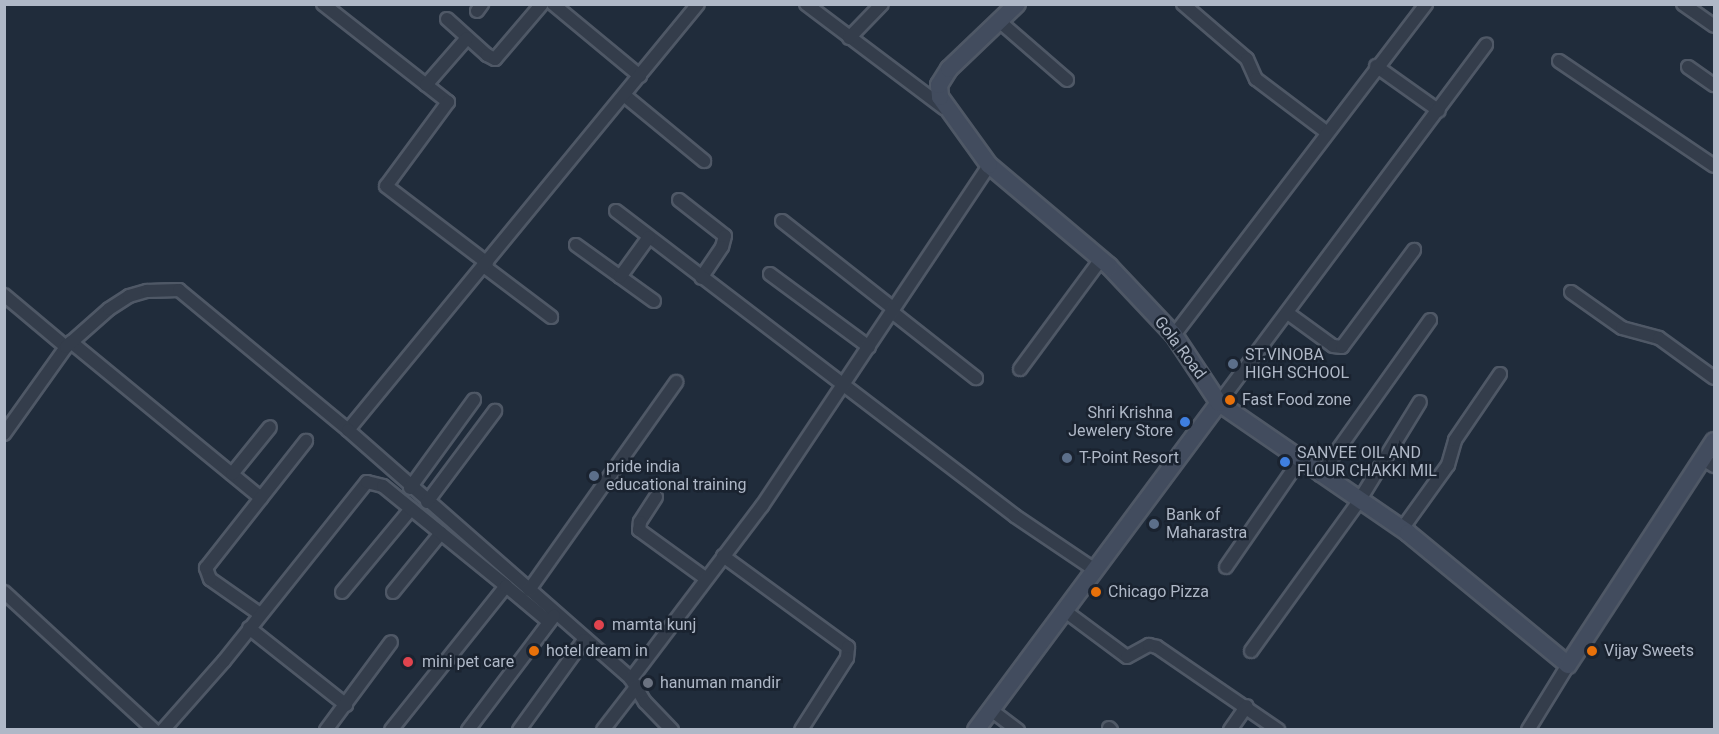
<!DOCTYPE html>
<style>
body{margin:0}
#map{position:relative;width:1719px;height:734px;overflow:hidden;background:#202c3b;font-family:Roboto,sans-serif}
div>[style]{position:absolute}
.roads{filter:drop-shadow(2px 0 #4f5866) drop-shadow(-2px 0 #4f5866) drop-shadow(0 2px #4f5866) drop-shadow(0 -2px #4f5866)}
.street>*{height:12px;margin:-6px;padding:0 6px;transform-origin:6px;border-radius:6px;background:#343d4b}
.secondary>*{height:16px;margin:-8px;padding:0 8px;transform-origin:8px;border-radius:8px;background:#424c5e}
.dots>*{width:16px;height:16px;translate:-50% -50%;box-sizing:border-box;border:3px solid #1a2330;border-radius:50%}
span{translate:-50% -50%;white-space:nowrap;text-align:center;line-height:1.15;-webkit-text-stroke:5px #1a2330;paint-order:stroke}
.street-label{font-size:16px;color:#afb8c7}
.poi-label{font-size:16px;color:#afb8c7}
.left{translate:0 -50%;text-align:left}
.right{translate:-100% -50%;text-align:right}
.frame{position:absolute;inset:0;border:6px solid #afb8c7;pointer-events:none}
</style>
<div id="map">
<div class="roads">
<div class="street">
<i style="left:323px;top:4px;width:159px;rotate:38.1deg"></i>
<i style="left:448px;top:102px;width:104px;rotate:126.4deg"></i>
<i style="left:386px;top:186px;width:127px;rotate:37.3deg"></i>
<i style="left:553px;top:4px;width:113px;rotate:39.6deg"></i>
<i style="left:806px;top:4px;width:173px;rotate:37deg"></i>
<i style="left:1183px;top:4px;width:84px;rotate:40.7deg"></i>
<i style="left:1247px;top:59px;width:22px;rotate:66deg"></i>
<i style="left:1256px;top:79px;width:88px;rotate:37.1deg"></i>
<i style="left:1683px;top:4px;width:38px;rotate:35deg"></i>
<i style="left:477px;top:11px;width:9px;rotate:-54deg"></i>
<i style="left:447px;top:19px;width:54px;rotate:42deg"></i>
<i style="left:487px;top:55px;width:9px;rotate:27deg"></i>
<i style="left:495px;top:59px;width:72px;rotate:-49.5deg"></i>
<i style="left:999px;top:21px;width:90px;rotate:40.9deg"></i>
<i style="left:849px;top:38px;width:47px;rotate:-45.9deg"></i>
<i style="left:1559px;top:61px;width:187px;rotate:34.1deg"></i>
<i style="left:1376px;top:66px;width:77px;rotate:35.5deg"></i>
<i style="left:1688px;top:67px;width:32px;rotate:35deg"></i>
<i style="left:426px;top:85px;width:62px;rotate:-48.9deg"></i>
<i style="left:624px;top:95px;width:104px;rotate:39.5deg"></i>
<i style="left:679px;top:200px;width:58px;rotate:38deg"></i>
<i style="left:725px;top:236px;width:11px;rotate:105deg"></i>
<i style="left:722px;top:247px;width:37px;rotate:124deg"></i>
<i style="left:616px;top:211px;width:502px;rotate:37.39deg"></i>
<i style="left:1015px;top:516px;width:97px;rotate:34deg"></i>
<i style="left:782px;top:221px;width:142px;rotate:38.2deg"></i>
<i style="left:576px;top:245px;width:96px;rotate:35.7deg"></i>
<i style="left:485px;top:267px;width:83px;rotate:37.1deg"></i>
<i style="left:770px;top:274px;width:123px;rotate:36.4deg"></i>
<i style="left:620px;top:277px;width:49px;rotate:-54.1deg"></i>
<i style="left:1571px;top:292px;width:62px;rotate:35.2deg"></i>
<i style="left:1622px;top:328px;width:38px;rotate:15deg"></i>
<i style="left:1659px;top:338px;width:68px;rotate:36deg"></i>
<i style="left:4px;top:295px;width:81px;rotate:40deg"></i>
<i style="left:892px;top:312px;width:107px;rotate:38.2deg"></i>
<i style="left:1289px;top:314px;width:54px;rotate:36deg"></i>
<i style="left:1333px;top:346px;width:9px;rotate:6deg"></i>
<i style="left:1342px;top:347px;width:121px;rotate:-53.4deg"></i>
<i style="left:1174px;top:335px;width:416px;rotate:-52.7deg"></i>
<i style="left:71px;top:342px;width:246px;rotate:39.4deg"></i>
<i style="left:1020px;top:369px;width:137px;rotate:-53.6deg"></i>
<i style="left:1219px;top:403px;width:447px;rotate:-53.3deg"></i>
<i style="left:348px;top:430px;width:551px;rotate:-50.59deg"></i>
<i style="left:4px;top:434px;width:107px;rotate:-54.5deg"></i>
<i style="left:66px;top:347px;width:57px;rotate:-41.5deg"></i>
<i style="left:109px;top:309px;width:24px;rotate:-33deg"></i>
<i style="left:129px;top:296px;width:19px;rotate:-16deg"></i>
<i style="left:147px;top:291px;width:32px;rotate:-2deg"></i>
<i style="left:179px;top:290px;width:219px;rotate:39.6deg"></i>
<i style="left:348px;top:430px;width:377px;rotate:41.3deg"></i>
<i style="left:631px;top:679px;width:27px;rotate:59deg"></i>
<i style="left:645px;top:702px;width:39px;rotate:46deg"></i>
<i style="left:1703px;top:459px;width:13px;rotate:32deg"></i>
<i style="left:232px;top:474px;width:60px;rotate:-51deg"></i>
<i style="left:1320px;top:475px;width:190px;rotate:-54.6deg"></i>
<i style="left:410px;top:488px;width:109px;rotate:-54deg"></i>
<i style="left:656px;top:497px;width:30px;rotate:123deg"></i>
<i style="left:640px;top:522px;width:8px;rotate:97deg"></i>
<i style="left:639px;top:530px;width:82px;rotate:36deg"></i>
<i style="left:427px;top:502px;width:114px;rotate:-53.2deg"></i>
<i style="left:1402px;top:529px;width:79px;rotate:-54.3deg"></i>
<i style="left:1448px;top:465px;width:26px;rotate:-74deg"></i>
<i style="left:1455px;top:440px;width:80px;rotate:-55.7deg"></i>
<i style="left:723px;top:556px;width:155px;rotate:36.1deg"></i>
<i style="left:848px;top:647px;width:11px;rotate:95deg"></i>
<i style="left:847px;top:658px;width:85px;rotate:122.6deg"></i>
<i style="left:1226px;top:567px;width:129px;rotate:-55.4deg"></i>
<i style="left:529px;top:590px;width:255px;rotate:-54.7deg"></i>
<i style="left:4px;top:592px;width:204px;rotate:42.6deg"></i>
<i style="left:342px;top:592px;width:108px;rotate:-50.3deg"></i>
<i style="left:393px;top:592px;width:76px;rotate:-50.9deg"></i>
<i style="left:1065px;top:611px;width:77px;rotate:36.6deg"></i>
<i style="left:1127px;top:657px;width:25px;rotate:-29deg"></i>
<i style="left:1149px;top:645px;width:8px;rotate:14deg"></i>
<i style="left:1157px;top:647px;width:147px;rotate:34.4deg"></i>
<i style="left:260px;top:614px;width:61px;rotate:-145deg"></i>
<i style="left:210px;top:579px;width:12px;rotate:-110deg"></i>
<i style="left:206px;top:568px;width:162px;rotate:-51.8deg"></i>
<i style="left:249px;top:628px;width:124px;rotate:38.4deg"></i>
<i style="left:1251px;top:651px;width:185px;rotate:-54.2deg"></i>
<i style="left:1359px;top:501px;width:116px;rotate:-58.4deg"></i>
<i style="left:631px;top:679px;width:217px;rotate:-52.9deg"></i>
<i style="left:762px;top:506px;width:410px;rotate:-56.3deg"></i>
<i style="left:991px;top:710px;width:34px;rotate:37deg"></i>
<i style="left:1109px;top:728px;width:3px;rotate:45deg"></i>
<i style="left:163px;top:730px;width:92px;rotate:-48.5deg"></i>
<i style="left:224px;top:661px;width:229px;rotate:-51.4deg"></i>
<i style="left:367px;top:482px;width:16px;rotate:14deg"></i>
<i style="left:383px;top:486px;width:159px;rotate:39.1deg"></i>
<i style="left:326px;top:730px;width:109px;rotate:-53.5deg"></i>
<i style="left:391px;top:730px;width:184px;rotate:-51.4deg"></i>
<i style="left:506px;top:586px;width:56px;rotate:39.9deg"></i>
<i style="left:468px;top:730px;width:143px;rotate:-53deg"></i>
<i style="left:519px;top:730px;width:111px;rotate:-54.2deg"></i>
<i style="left:603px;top:730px;width:56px;rotate:-52.3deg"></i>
<i style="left:1230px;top:730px;width:29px;rotate:-55deg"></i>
<i style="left:1528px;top:730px;width:76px;rotate:-58.4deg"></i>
</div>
<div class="secondary">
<i style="left:1219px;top:403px;width:229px;rotate:34.5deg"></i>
<i style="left:1408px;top:533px;width:207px;rotate:39.5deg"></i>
<i style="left:1568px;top:665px;width:267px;rotate:-56.9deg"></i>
<i style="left:976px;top:730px;width:407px;rotate:-53.4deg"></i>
<i style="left:1219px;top:403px;width:82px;rotate:-123.5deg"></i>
<i style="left:1174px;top:335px;width:95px;rotate:-133.3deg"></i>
<i style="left:1109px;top:266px;width:157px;rotate:-139.9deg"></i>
<i style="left:989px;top:165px;width:84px;rotate:-125.8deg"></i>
<i style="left:940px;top:97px;width:12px;rotate:-95deg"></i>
<i style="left:939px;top:85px;width:19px;rotate:-58deg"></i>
<i style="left:949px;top:69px;width:94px;rotate:-43.7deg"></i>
</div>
</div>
<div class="dots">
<i style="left:1233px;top:364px;background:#5c6f8a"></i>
<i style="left:1230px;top:400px;background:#e8710a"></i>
<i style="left:1185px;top:422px;background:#3f7fe0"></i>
<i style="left:1067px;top:458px;background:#5c6f8a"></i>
<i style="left:1285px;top:462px;background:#3f7fe0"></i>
<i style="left:594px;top:476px;background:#5c6f8a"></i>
<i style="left:1154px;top:524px;background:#5c6f8a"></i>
<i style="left:1096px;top:592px;background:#e8710a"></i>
<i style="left:599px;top:625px;background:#e0444e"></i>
<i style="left:534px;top:651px;background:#e8710a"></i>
<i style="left:1592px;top:651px;background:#e8710a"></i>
<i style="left:408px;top:662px;background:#e0444e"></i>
<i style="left:648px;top:683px;background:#6b7280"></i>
</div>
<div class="street-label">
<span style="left:1180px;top:348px;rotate:53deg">Gola Road</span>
</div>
<div class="poi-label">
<span class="left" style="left:1245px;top:364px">ST.VINOBA<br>HIGH SCHOOL</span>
<span class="left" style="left:1242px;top:400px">Fast Food zone</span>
<span class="right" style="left:1173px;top:422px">Shri Krishna<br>Jewelery Store</span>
<span class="left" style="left:1297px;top:462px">SANVEE OIL AND<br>FLOUR CHAKKI MIL</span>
<span class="left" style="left:1079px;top:458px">T-Point Resort</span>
<span class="left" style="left:606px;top:476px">pride india<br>educational training</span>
<span class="left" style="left:1166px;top:524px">Bank of<br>Maharastra</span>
<span class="left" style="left:1108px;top:592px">Chicago Pizza</span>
<span class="left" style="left:612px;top:625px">mamta kunj</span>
<span class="left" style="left:546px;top:651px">hotel dream in</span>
<span class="left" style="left:1604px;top:651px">Vijay Sweets</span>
<span class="left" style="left:422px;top:662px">mini pet care</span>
<span class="left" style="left:660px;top:683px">hanuman mandir</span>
</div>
<div class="frame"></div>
</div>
